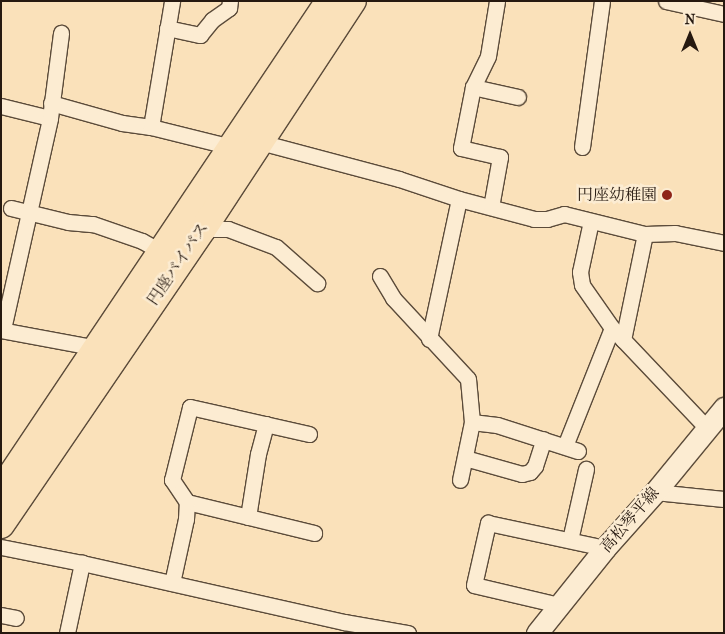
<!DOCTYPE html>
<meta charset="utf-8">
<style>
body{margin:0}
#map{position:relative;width:725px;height:634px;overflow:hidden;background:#fae1ba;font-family:"IM FELL French Canon","Noto Serif JP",serif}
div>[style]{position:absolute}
.roads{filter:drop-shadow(1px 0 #5b4b3a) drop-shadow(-1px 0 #5b4b3a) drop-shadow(0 1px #5b4b3a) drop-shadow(0 -1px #5b4b3a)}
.street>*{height:15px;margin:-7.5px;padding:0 7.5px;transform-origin:7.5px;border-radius:7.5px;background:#fcecd2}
.secondary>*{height:21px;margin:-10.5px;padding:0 10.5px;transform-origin:10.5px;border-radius:10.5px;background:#fcecd2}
.highway>*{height:26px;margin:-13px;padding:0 13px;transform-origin:13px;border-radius:13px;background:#fae1ba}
.dots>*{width:14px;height:14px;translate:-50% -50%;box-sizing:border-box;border:2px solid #fcecd2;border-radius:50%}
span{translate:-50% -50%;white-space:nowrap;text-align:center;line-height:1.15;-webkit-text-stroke:5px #fcecd2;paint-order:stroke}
.poi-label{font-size:16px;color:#261910}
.right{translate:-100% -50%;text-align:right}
.street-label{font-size:16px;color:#261910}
.frame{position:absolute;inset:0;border:2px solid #261910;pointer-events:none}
.north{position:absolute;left:665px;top:10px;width:50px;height:50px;-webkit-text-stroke:4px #fcecd2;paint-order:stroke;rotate:0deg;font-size:14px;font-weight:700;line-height:20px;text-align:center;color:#261910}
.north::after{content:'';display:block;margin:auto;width:18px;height:22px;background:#261910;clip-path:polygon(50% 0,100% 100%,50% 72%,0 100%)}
</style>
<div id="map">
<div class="roads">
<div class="street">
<i style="left:666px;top:1px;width:59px;rotate:12.6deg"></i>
<i style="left:167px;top:28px;width:34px;rotate:12deg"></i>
<i style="left:200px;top:35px;width:19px;rotate:-51deg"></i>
<i style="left:212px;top:20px;width:21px;rotate:-35deg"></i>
<i style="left:229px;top:8px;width:7px;rotate:-82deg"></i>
<i style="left:473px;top:87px;width:46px;rotate:12.5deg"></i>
<i style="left:51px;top:103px;width:74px;rotate:15.7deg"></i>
<i style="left:122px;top:123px;width:29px;rotate:8deg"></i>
<i style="left:151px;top:127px;width:82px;rotate:14deg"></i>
<i style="left:1px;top:106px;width:50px;rotate:13.8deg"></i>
<i style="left:151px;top:127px;width:128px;rotate:-80.5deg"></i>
<i style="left:260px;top:142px;width:144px;rotate:14.9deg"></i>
<i style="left:399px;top:179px;width:63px;rotate:18.4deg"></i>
<i style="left:459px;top:199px;width:78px;rotate:14.9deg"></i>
<i style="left:534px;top:219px;width:13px"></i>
<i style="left:547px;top:219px;width:18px;rotate:-16deg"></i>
<i style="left:564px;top:214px;width:83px;rotate:13.9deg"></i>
<i style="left:645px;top:234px;width:30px;rotate:-2deg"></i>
<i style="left:675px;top:233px;width:50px;rotate:11.5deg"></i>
<i style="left:582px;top:147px;width:147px;rotate:-82.2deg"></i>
<i style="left:491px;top:207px;width:51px;rotate:-79.8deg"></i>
<i style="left:500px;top:157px;width:40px;rotate:-167deg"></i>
<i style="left:461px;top:148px;width:62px;rotate:-78.9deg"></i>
<i style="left:473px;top:87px;width:34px;rotate:-64deg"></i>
<i style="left:488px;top:56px;width:56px;rotate:-80.7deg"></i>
<i style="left:11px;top:208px;width:59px;rotate:13.8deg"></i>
<i style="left:68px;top:222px;width:25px;rotate:5deg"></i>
<i style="left:93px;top:224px;width:52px;rotate:19.1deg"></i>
<i style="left:142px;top:241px;width:23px;rotate:29deg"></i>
<i style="left:591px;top:221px;width:52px;rotate:102.2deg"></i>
<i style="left:580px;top:272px;width:13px;rotate:81deg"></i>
<i style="left:582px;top:285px;width:52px;rotate:55.1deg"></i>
<i style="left:612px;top:328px;width:138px;rotate:46.5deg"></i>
<i style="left:203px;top:229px;width:25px"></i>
<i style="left:228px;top:229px;width:51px;rotate:20.6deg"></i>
<i style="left:276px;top:247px;width:55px;rotate:41.3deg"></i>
<i style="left:380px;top:276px;width:26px;rotate:59deg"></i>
<i style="left:393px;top:298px;width:110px;rotate:47.2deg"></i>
<i style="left:468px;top:379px;width:43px;rotate:84.7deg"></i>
<i style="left:472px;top:422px;width:59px;rotate:101.7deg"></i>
<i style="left:3px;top:329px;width:216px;rotate:-77.4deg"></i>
<i style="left:50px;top:118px;width:86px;rotate:-82.6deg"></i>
<i style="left:1px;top:330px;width:98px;rotate:10.6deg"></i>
<i style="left:429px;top:339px;width:143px;rotate:-77.9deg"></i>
<i style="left:623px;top:340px;width:108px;rotate:-78.3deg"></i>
<i style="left:472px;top:422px;width:25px;rotate:7deg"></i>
<i style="left:497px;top:425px;width:85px;rotate:17.8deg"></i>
<i style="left:565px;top:446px;width:127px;rotate:-68.3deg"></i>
<i style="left:465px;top:458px;width:59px;rotate:15.7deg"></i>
<i style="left:522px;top:474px;width:8px;rotate:-14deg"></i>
<i style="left:530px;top:472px;width:8px;rotate:-50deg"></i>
<i style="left:535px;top:466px;width:28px;rotate:-72deg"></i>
<i style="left:655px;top:492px;width:69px;rotate:5.8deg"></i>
<i style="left:187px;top:502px;width:131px;rotate:13.7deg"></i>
<i style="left:248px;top:517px;width:64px;rotate:-81deg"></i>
<i style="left:258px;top:454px;width:31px;rotate:-75deg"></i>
<i style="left:570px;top:540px;width:73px;rotate:-77.3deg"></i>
<i style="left:1px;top:547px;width:83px;rotate:11.2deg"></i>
<i style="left:82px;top:563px;width:269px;rotate:12.7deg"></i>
<i style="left:344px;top:622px;width:65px;rotate:9.8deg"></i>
<i style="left:172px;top:583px;width:66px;rotate:-77.7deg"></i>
<i style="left:186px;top:519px;width:17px;rotate:-87deg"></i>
<i style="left:187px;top:502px;width:27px;rotate:-124deg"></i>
<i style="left:172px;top:480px;width:75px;rotate:-76.1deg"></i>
<i style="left:190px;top:407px;width:122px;rotate:12.8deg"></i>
<i style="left:559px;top:605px;width:87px;rotate:-166.8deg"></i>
<i style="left:474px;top:585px;width:64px;rotate:-77.3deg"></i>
<i style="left:488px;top:523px;width:120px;rotate:12.1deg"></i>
<i style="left:1px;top:615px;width:15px;rotate:11deg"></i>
<i style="left:67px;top:633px;width:72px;rotate:-77.9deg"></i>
</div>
<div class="secondary">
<i style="left:537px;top:633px;width:109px;rotate:-51.3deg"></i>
<i style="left:605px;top:548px;width:75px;rotate:-48.2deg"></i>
<i style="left:655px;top:492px;width:109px;rotate:-50.6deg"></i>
</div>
<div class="highway">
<i style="left:1px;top:490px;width:589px;rotate:-56.15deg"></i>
<i style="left:1px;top:525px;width:358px;rotate:-55.7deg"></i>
<i style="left:203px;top:229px;width:273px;rotate:-56.7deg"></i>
</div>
</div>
<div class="dots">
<i style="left:667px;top:195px;background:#8f2418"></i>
</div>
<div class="poi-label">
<span class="right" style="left:657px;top:195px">円座幼稚園</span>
</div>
<div class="street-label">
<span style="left:178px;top:264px;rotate:-56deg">円座バイパス</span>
<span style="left:630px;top:520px;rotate:-49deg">高松琴平線</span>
</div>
<div class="frame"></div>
<div class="north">N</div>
</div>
